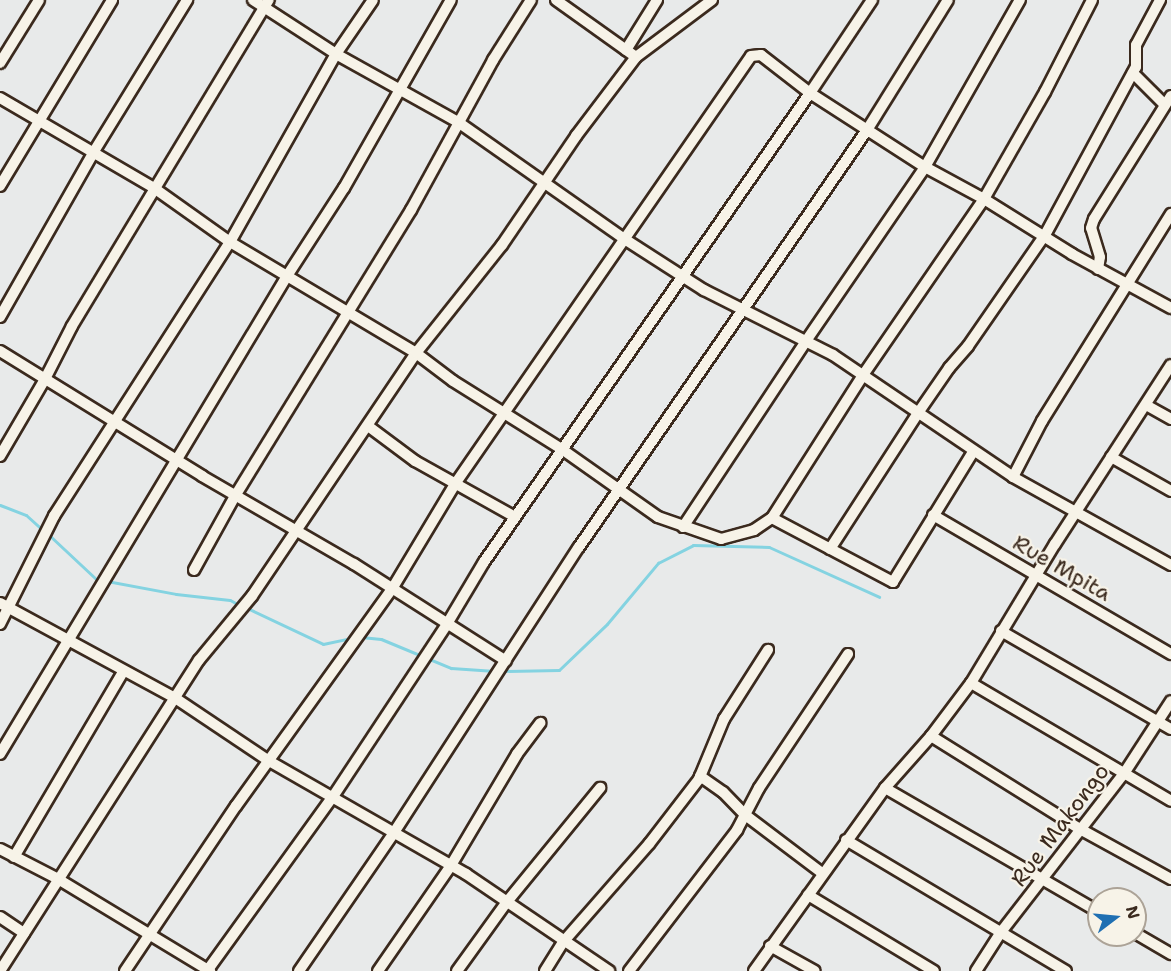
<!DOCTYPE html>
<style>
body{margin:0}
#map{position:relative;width:1171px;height:971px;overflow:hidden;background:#e8eaea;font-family:"Shantell Sans",sans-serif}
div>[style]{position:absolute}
.stream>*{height:3px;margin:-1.5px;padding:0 1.5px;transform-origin:1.5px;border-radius:1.5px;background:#84d3e1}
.roads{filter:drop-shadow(2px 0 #3b2a1e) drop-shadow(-2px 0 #3b2a1e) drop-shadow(0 2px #3b2a1e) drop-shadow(0 -2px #3b2a1e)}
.minor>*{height:10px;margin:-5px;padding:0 5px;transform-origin:5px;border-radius:5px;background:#f7f3e8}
span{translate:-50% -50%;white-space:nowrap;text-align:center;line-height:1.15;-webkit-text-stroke:4.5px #f7f3e8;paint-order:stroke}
.street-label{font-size:22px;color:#3b2a1e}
.north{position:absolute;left:1087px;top:887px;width:60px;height:60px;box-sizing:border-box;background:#f7f3e8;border:2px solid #aca397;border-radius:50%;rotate:74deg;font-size:16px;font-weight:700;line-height:24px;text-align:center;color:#3b2a1e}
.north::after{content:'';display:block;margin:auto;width:21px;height:27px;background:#1f6fb2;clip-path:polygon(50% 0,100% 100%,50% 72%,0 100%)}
</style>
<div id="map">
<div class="stream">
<i style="left:0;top:505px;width:28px;rotate:21deg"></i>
<i style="left:26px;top:515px;width:24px;rotate:42deg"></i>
<i style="left:49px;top:535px;width:64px;rotate:43.1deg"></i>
<i style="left:96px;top:579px;width:81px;rotate:10.6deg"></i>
<i style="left:176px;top:594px;width:54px;rotate:6.3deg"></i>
<i style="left:230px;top:600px;width:13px;rotate:29deg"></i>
<i style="left:247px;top:608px;width:84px;rotate:25.3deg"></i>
<i style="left:323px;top:644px;width:33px;rotate:-12deg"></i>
<i style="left:361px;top:637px;width:20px;rotate:6deg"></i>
<i style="left:381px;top:639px;width:76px;rotate:22.5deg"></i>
<i style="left:451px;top:668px;width:44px;rotate:3.9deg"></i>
<i style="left:502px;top:671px;width:57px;rotate:-1deg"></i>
<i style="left:559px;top:670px;width:66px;rotate:-43.8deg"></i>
<i style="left:607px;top:624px;width:80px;rotate:-50.1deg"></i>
<i style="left:658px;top:563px;width:39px;rotate:-27deg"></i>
<i style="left:693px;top:545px;width:76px;rotate:1.5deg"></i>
<i style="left:769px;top:547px;width:121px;rotate:24.4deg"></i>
</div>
<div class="roads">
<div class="minor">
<i style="left:253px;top:0;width:99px;rotate:33deg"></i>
<i style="left:336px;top:54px;width:140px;rotate:29.1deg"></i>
<i style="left:458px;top:122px;width:205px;rotate:35.1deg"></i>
<i style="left:626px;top:240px;width:93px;rotate:32.7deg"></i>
<i style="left:704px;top:290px;width:144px;rotate:26.7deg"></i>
<i style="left:833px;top:355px;width:217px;rotate:34.1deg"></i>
<i style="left:1013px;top:477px;width:181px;rotate:29.1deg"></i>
<i style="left:556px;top:0;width:98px;rotate:35.5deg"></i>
<i style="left:626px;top:50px;width:59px;rotate:-58.2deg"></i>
<i style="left:0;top:63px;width:74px;rotate:-58.2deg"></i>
<i style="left:1133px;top:73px;width:44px;rotate:45deg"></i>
<i style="left:0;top:98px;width:178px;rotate:30.3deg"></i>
<i style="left:154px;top:188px;width:93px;rotate:35.4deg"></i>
<i style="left:230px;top:242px;width:217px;rotate:30.8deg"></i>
<i style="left:416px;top:353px;width:46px;rotate:37.1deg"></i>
<i style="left:453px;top:381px;width:130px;rotate:32.1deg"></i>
<i style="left:563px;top:450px;width:116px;rotate:35.2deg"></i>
<i style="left:658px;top:517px;width:67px;rotate:19.2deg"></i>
<i style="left:721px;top:539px;width:34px;rotate:-15deg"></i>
<i style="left:754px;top:530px;width:22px;rotate:-34deg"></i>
<i style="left:772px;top:518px;width:169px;rotate:-57.5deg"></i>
<i style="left:863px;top:375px;width:214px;rotate:-55.5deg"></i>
<i style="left:984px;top:199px;width:123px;rotate:-60.3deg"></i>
<i style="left:1045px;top:92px;width:103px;rotate:-62.9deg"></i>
<i style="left:0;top:186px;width:217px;rotate:-58.9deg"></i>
<i style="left:1098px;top:269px;width:12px;rotate:-81deg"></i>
<i style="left:1100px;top:257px;width:30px;rotate:-107deg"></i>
<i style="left:1091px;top:228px;width:9px;rotate:-72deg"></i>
<i style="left:1094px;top:219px;width:145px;rotate:-58deg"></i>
<i style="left:0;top:317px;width:189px;rotate:-60.4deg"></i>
<i style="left:93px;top:153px;width:180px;rotate:-58.4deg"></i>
<i style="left:0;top:351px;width:238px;rotate:31.7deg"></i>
<i style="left:202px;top:476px;width:176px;rotate:30.1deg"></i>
<i style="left:354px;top:564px;width:180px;rotate:32.5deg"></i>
<i style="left:1146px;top:405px;width:29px;rotate:29deg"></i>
<i style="left:368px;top:426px;width:59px;rotate:36.7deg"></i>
<i style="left:415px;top:461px;width:115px;rotate:29.2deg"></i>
<i style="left:0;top:456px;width:89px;rotate:-59.7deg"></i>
<i style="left:45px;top:379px;width:59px;rotate:-63deg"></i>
<i style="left:72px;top:326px;width:381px;rotate:-58.9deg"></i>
<i style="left:1111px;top:457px;width:69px;rotate:29.5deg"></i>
<i style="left:1013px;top:477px;width:63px;rotate:-62.6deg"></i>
<i style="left:1042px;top:421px;width:244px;rotate:-58.1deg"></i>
<i style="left:933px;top:515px;width:276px;rotate:30.3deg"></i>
<i style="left:772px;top:518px;width:137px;rotate:27.9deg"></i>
<i style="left:893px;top:582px;width:153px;rotate:-58.4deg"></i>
<i style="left:683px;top:527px;width:223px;rotate:-56.5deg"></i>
<i style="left:806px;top:341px;width:211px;rotate:-55.6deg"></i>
<i style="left:925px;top:167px;width:192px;rotate:-60.4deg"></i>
<i style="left:830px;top:549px;width:162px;rotate:-57.1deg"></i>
<i style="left:918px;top:413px;width:55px;rotate:-55.4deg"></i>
<i style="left:949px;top:368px;width:29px;rotate:-49deg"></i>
<i style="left:968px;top:346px;width:135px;rotate:-55.3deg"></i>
<i style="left:1045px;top:235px;width:191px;rotate:-61.6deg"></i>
<i style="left:1136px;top:67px;width:22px;rotate:-90deg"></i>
<i style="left:1136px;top:45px;width:51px;rotate:-61.9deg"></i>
<i style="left:194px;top:570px;width:85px;rotate:-61deg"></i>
<i style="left:235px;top:496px;width:336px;rotate:-58.4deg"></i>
<i style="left:411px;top:210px;width:171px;rotate:-61.3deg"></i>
<i style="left:493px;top:60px;width:71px;rotate:-57.7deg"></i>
<i style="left:0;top:603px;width:199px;rotate:28.5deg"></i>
<i style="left:175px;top:698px;width:113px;rotate:33.8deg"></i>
<i style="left:269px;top:761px;width:227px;rotate:29.8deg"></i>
<i style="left:466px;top:874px;width:173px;rotate:34.1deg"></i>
<i style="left:0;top:624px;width:121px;rotate:-63.4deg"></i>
<i style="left:54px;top:516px;width:326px;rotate:-57.3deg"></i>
<i style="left:230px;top:242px;width:216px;rotate:-60.6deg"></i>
<i style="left:336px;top:54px;width:65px;rotate:-55.6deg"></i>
<i style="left:1001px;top:631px;width:196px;rotate:30deg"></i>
<i style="left:971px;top:683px;width:232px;rotate:30.5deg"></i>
<i style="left:931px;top:736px;width:176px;rotate:32deg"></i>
<i style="left:1080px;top:829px;width:104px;rotate:28.8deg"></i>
<i style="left:0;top:754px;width:558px;rotate:-59.02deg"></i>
<i style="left:287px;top:276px;width:105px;rotate:-57.1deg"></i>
<i style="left:344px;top:188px;width:216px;rotate:-60.4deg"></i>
<i style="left:700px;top:776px;width:28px;rotate:35deg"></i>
<i style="left:723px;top:792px;width:30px;rotate:46deg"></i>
<i style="left:744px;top:814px;width:98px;rotate:37.1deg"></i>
<i style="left:885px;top:788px;width:247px;rotate:30.1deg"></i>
<i style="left:846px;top:840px;width:256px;rotate:30.8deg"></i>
<i style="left:0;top:849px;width:65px;rotate:27.3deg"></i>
<i style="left:58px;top:879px;width:178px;rotate:31.2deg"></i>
<i style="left:14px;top:857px;width:215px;rotate:-59.5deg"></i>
<i style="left:808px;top:895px;width:147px;rotate:31.1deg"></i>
<i style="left:0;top:917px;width:29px;rotate:34deg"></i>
<i style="left:1135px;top:933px;width:42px;rotate:30.3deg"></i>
<i style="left:770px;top:946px;width:51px;rotate:29.1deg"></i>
<i style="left:0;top:971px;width:369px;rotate:-57.4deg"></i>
<i style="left:199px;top:660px;width:83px;rotate:-50.4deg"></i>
<i style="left:252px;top:596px;width:293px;rotate:-56deg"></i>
<i style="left:416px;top:353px;width:138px;rotate:-51.5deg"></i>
<i style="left:502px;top:245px;width:132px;rotate:-55.8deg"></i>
<i style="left:576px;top:136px;width:99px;rotate:-52.8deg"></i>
<i style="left:636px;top:57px;width:95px;rotate:-36.9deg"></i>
<i style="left:125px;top:971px;width:199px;rotate:-56.1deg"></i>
<i style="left:236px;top:806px;width:267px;rotate:-54.3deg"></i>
<i style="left:392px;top:589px;width:122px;rotate:-59deg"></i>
<i style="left:455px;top:484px;width:520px;rotate:-55.33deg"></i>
<i style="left:751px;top:56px;width:10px;rotate:-6deg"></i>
<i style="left:761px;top:55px;width:62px;rotate:37.8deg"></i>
<i style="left:810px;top:93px;width:137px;rotate:32.8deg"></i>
<i style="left:925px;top:167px;width:67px;rotate:28.5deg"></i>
<i style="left:984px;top:199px;width:104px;rotate:32deg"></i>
<i style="left:1072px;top:254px;width:113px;rotate:28.6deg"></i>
<i style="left:207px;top:971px;width:213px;rotate:-54.2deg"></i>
<i style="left:332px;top:798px;width:209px;rotate:-56.5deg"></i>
<i style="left:447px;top:624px;width:72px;rotate:-59.2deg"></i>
<i style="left:484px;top:562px;width:571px;rotate:-55.2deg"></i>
<i style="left:810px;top:93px;width:112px;rotate:-56.3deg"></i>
<i style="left:299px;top:971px;width:166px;rotate:-55.5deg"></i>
<i style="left:393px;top:834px;width:342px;rotate:-57.1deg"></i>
<i style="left:579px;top:547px;width:507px;rotate:-55.37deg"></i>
<i style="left:867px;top:130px;width:153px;rotate:-58.1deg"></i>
<i style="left:378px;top:971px;width:126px;rotate:-55.3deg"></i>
<i style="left:450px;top:867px;width:131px;rotate:-59.3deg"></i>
<i style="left:517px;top:754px;width:39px;rotate:-53deg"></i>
<i style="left:457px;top:971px;width:84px;rotate:-54.2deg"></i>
<i style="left:506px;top:903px;width:149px;rotate:-50.7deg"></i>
<i style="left:545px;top:971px;width:36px;rotate:-58deg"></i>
<i style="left:564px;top:941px;width:129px;rotate:-48.8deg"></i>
<i style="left:649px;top:844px;width:82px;rotate:-52.4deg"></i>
<i style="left:699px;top:779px;width:65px;rotate:-67.4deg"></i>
<i style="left:724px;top:719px;width:82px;rotate:-57.5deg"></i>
<i style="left:629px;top:971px;width:178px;rotate:-52.5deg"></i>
<i style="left:737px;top:830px;width:47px;rotate:-62.4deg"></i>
<i style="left:759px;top:788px;width:161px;rotate:-56.4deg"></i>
<i style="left:754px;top:971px;width:225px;rotate:-54.4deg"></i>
<i style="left:885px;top:788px;width:69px;rotate:-48.5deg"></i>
<i style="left:931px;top:736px;width:66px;rotate:-53deg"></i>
<i style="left:971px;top:683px;width:162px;rotate:-58.9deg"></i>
<i style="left:1055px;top:544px;width:213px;rotate:-57.1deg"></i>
<i style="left:976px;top:971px;width:46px;rotate:-57.3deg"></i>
<i style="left:1001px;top:932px;width:199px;rotate:-52.2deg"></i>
<i style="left:1123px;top:775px;width:88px;rotate:-57deg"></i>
</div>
</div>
<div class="street-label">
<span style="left:1062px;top:568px;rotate:30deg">Rue Mpita</span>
<span style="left:1060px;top:825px;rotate:-53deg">Rue Makongo</span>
</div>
<div class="north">N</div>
</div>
